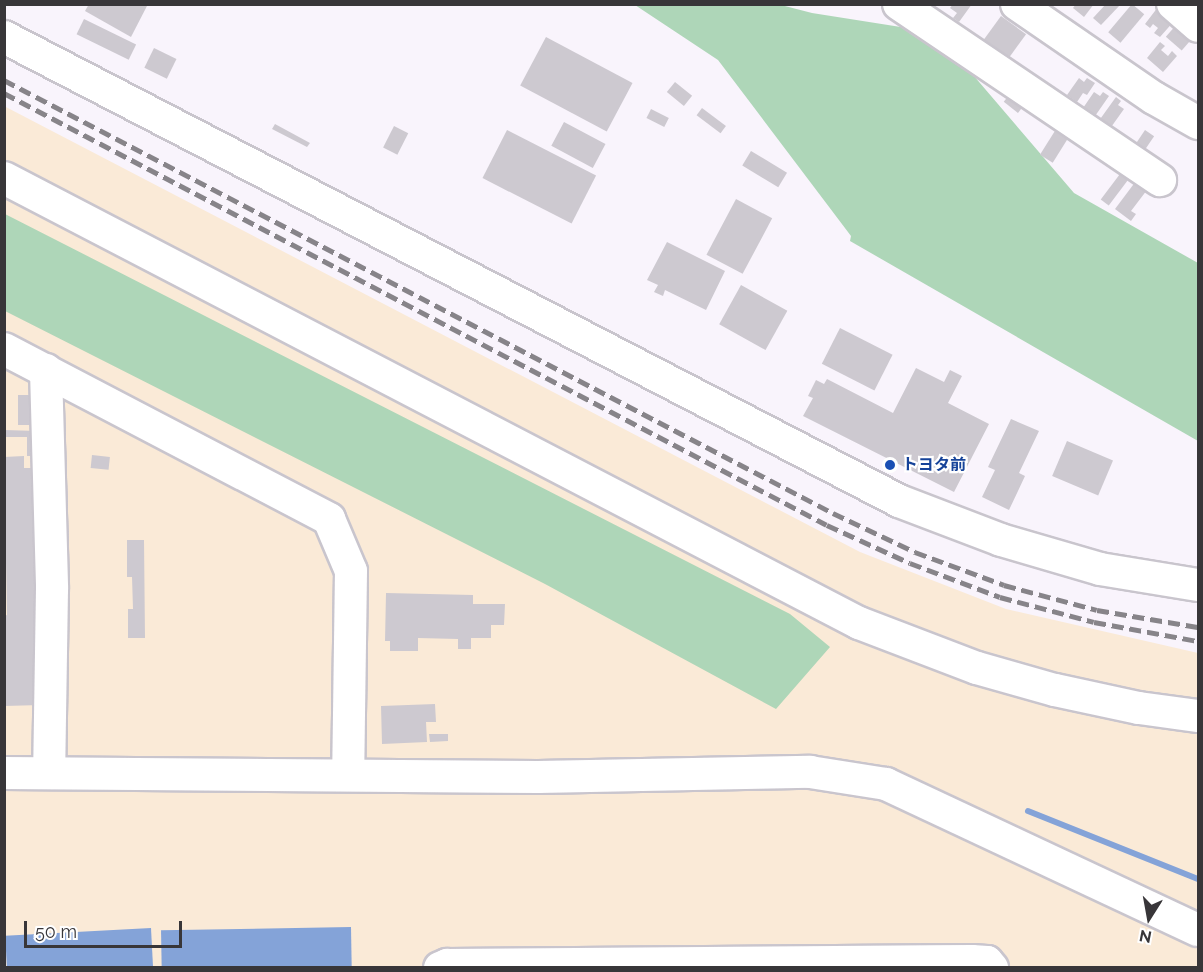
<!DOCTYPE html>
<meta charset="utf-8">
<style>
body{margin:0}
#map{position:relative;width:1203px;height:972px;overflow:hidden;background:#f9f4fc;font-family:Raleway,"Noto Sans JP",sans-serif}
div>[style]{position:absolute}
.industrial>*{inset:0;background:#faead7}
.green>*{inset:0;background:#aed6b8}
.water>*{inset:0;background:#84a3d8;transform-origin:0 0}
.stream>*{height:6px;margin:-3px;padding:0 3px;transform-origin:3px;border-radius:3px;background:#84a3d8}
.building>*{inset:0;background:#cdc9d0;transform-origin:0 0}
.roads{filter:drop-shadow(2px 0 #c9c5cd) drop-shadow(-2px 0 #c9c5cd) drop-shadow(0 2px #c9c5cd) drop-shadow(0 -2px #c9c5cd)}
.minor>*{height:32px;margin:-16px;padding:0 16px;transform-origin:16px;border-radius:16px;background:#fff}
.rail>*{height:4.5px;margin-top:-2.25px;transform-origin:0;background:repeating-linear-gradient(90deg,#878489 0 12px,transparent 0 18px)}
.dots>*{width:16px;height:16px;translate:-50% -50%;box-sizing:border-box;border:3px solid #fff;border-radius:50%}
span{translate:-50% -50%;white-space:nowrap;text-align:center;line-height:1.15;-webkit-text-stroke:4.5px #fff;paint-order:stroke}
.transit-label{font-size:16px;color:#164399;font-weight:700}
.left{translate:0 -50%;text-align:left}
.frame{position:absolute;inset:0;border:6px solid #383639;pointer-events:none}
.north{position:absolute;left:1119px;top:888px;width:60px;height:60px;-webkit-text-stroke:4px #fff;paint-order:stroke;rotate:191deg;font-size:16px;font-weight:700;line-height:24px;text-align:center;color:#383639}
.north::after{content:'';display:block;margin:auto;width:21px;height:27px;background:#383639;clip-path:polygon(50% 0,100% 100%,50% 72%,0 100%)}
.scale{position:absolute;left:24px;top:921px;width:158px;height:27px;box-sizing:border-box;border:3px solid #383639;border-top:0;padding-left:8px;font-size:18px;line-height:21px;white-space:nowrap;color:#383639;-webkit-text-stroke:4px #fff;paint-order:stroke}
</style>
<div id="map">
<div class="industrial">
<i style="clip-path:polygon(4px 106px,860px 552px,1006px 609px,1198px 653px,1198px 967px,5px 967px)"></i>
</div>
<div class="green">
<i style="clip-path:polygon(635px 5px,781px 5px,812px 13px,907px 28px,950px 48px,1074px 193px,1198px 263px,1198px 441px,850px 241px,851px 236px,718px 60px)"></i>
<i style="clip-path:polygon(5px 214px,790px 614px,830px 647px,776px 709px,545px 584px,5px 311px)"></i>
</div>
<div class="water">
<i style="left:351px;top:927px;width:40px;height:190px;rotate:89deg"></i>
<i style="left:151px;top:928px;width:39px;height:146px;rotate:87deg"></i>
</div>
<div class="stream">
<i style="left:1028px;top:811px;width:183px;rotate:21.8deg"></i>
</div>
<div class="building">
<i style="clip-path:polygon(89px 4px,148px 4px,131px 37px,85px 11px)"></i>
<i style="clip-path:polygon(953px 4px,972px 4px,959px 22px,953px 18px,957px 13px,950px 8px)"></i>
<i style="clip-path:polygon(1076px 4px,1094px 4px,1084px 17px,1073px 8px)"></i>
<i style="clip-path:polygon(1106px 4px,1121px 4px,1101px 25px,1093px 18px)"></i>
<i style="left:1132px;top:4px;width:16px;height:37px;rotate:40deg"></i>
<i style="clip-path:polygon(1158px 7px,1175px 20px,1160px 37px,1154px 33px,1158px 28px,1153px 24px,1150px 28px,1145px 24px)"></i>
<i style="left:1001px;top:16px;width:31px;height:30px;rotate:36deg"></i>
<i style="left:84px;top:19px;width:58px;height:17px;rotate:26deg"></i>
<i style="left:1177px;top:24px;width:21px;height:17px;rotate:41deg"></i>
<i style="left:546px;top:37px;width:98px;height:55px;rotate:28deg"></i>
<i style="clip-path:polygon(1160px 42px,1165px 46px,1161px 50px,1168px 56px,1172px 51px,1177px 56px,1163px 72px,1147px 58px)"></i>
<i style="left:154px;top:48px;width:25px;height:22px;rotate:26deg"></i>
<i style="clip-path:polygon(1079px 78px,1084px 82px,1087px 78px,1095px 83px,1087px 95px,1083px 93px,1077px 102px,1067px 95px)"></i>
<i style="left:675px;top:82px;width:22px;height:13px;rotate:39deg"></i>
<i style="left:1013px;top:90px;width:18px;height:15px;rotate:38deg"></i>
<i style="clip-path:polygon(1094px 92px,1100px 96px,1103px 92px,1109px 96px,1093px 119px,1081px 111px)"></i>
<i style="clip-path:polygon(1116px 97px,1121px 101px,1118px 105px,1124px 109px,1109px 130px,1098px 122px)"></i>
<i style="left:702px;top:108px;width:30px;height:9px;rotate:37deg"></i>
<i style="left:651px;top:109px;width:20px;height:10px;rotate:27deg"></i>
<i style="left:564px;top:122px;width:47px;height:27px;rotate:28deg"></i>
<i style="clip-path:polygon(275px 124px,310px 143px,307px 147px,272px 129px)"></i>
<i style="left:394px;top:126px;width:16px;height:24px;rotate:27deg"></i>
<i style="left:1058px;top:126px;width:15px;height:34px;rotate:32deg"></i>
<i style="left:507px;top:130px;width:100px;height:54px;rotate:27deg"></i>
<i style="left:1145px;top:130px;width:11px;height:21px;rotate:34deg"></i>
<i style="left:751px;top:151px;width:42px;height:17px;rotate:31deg"></i>
<i style="left:1123px;top:170px;width:10px;height:37px;rotate:37deg"></i>
<i style="clip-path:polygon(1139px 177px,1147px 190px,1131px 211px,1136px 214px,1131px 221px,1115px 209px)"></i>
<i style="left:736px;top:199px;width:41px;height:63px;rotate:28deg"></i>
<i style="clip-path:polygon(667px 242px,725px 271px,706px 310px,665px 290px,663px 296px,654px 292px,658px 285px,647px 280px)"></i>
<i style="left:741px;top:285px;width:53px;height:45px;rotate:29deg"></i>
<i style="left:840px;top:328px;width:59px;height:40px;rotate:27deg"></i>
<i style="clip-path:polygon(916px 368px,944px 382px,950px 370px,962px 376px,948px 403px,989px 424px,954px 492px,803px 416px,813px 398px,808px 396px,816px 380px,824px 384px,827px 379px,893px 413px)"></i>
<i style="left:18px;top:395px;width:20px;height:30px"></i>
<i style="clip-path:polygon(1011px 419px,1039px 431px,1019px 473px,1025px 476px,1009px 510px,982px 497px,995px 470px,988px 467px)"></i>
<i style="clip-path:polygon(4px 430px,37px 431px,37px 456px,27px 456px,27px 437px,4px 437px)"></i>
<i style="left:1067px;top:441px;width:50px;height:38px;rotate:23deg"></i>
<i style="left:92px;top:455px;width:18px;height:13px;rotate:6deg"></i>
<i style="clip-path:polygon(24px 456px,24px 468px,36px 468px,41px 705px,4px 706px,4px 616px,7px 615px,4px 457px)"></i>
<i style="clip-path:polygon(127px 540px,144px 540px,145px 638px,128px 638px,128px 609px,133px 609px,132px 577px,127px 577px)"></i>
<i style="clip-path:polygon(386px 593px,473px 595px,473px 604px,505px 604px,504px 625px,491px 625px,491px 638px,471px 638px,471px 649px,458px 649px,458px 639px,418px 638px,418px 651px,390px 651px,390px 641px,385px 641px)"></i>
<i style="clip-path:polygon(435px 704px,436px 722px,426px 722px,427px 742px,382px 744px,381px 706px)"></i>
<i style="clip-path:polygon(429px 734px,448px 734px,448px 741px,430px 742px)"></i>
</div>
<div class="roads">
<div class="minor">
<i style="left:899px;top:4px;width:315px;rotate:34deg"></i>
<i style="left:1017px;top:4px;width:166px;rotate:34.5deg"></i>
<i style="left:1154px;top:98px;width:51px;rotate:29.6deg"></i>
<i style="left:1173px;top:4px;width:33px;rotate:41deg"></i>
<i style="left:4px;top:37px;width:1008px;rotate:27.4deg"></i>
<i style="left:899px;top:501px;width:109px;rotate:20.9deg"></i>
<i style="left:1001px;top:540px;width:103px;rotate:16.3deg"></i>
<i style="left:1100px;top:569px;width:99px;rotate:9.3deg"></i>
<i style="left:4px;top:178px;width:964px;rotate:27.5deg"></i>
<i style="left:859px;top:623px;width:126px;rotate:20.9deg"></i>
<i style="left:977px;top:668px;width:81px;rotate:15.8deg"></i>
<i style="left:1055px;top:690px;width:86px;rotate:12.1deg"></i>
<i style="left:1139px;top:708px;width:60px;rotate:7.7deg"></i>
<i style="left:4px;top:349px;width:367px;rotate:27.6deg"></i>
<i style="left:329px;top:519px;width:56px;rotate:67.1deg"></i>
<i style="left:351px;top:571px;width:204px;rotate:90.8deg"></i>
<i style="left:46px;top:370px;width:219px;rotate:88.4deg"></i>
<i style="left:52px;top:589px;width:184px;rotate:90.9deg"></i>
<i style="left:4px;top:773px;width:534px;rotate:0.43deg"></i>
<i style="left:538px;top:777px;width:272px;rotate:-1.1deg"></i>
<i style="left:810px;top:772px;width:77px;rotate:9deg"></i>
<i style="left:886px;top:784px;width:344px;rotate:25.1deg"></i>
<i style="left:440px;top:968px;width:8px;rotate:-23deg"></i>
<i style="left:447px;top:965px;width:525px;rotate:-0.44deg"></i>
<i style="left:972px;top:961px;width:15px;rotate:4deg"></i>
<i style="left:987px;top:962px;width:8px;rotate:50deg"></i>
</div>
</div>
<div class="rail">
<i style="left:4px;top:80px;width:935px;rotate:27.58deg"></i>
<i style="left:833px;top:513px;width:91px;rotate:25.4deg"></i>
<i style="left:915px;top:552px;width:95px;rotate:20.3deg"></i>
<i style="left:1004px;top:585px;width:96px;rotate:15deg"></i>
<i style="left:1097px;top:610px;width:102px;rotate:9.6deg"></i>
<i style="left:4px;top:93px;width:929px;rotate:27.7deg"></i>
<i style="left:827px;top:525px;width:91px;rotate:24.6deg"></i>
<i style="left:910px;top:563px;width:96px;rotate:20.7deg"></i>
<i style="left:1000px;top:597px;width:97px;rotate:14.9deg"></i>
<i style="left:1094px;top:622px;width:106px;rotate:10.4deg"></i>
</div>
<div class="dots">
<i style="left:890px;top:465px;background:#1a4fb4"></i>
</div>
<div class="transit-label">
<span class="left" style="left:902px;top:465px">トヨタ前</span>
</div>
<div class="frame"></div>
<div class="north">N</div>
<div class="scale">50 m</div>
</div>
